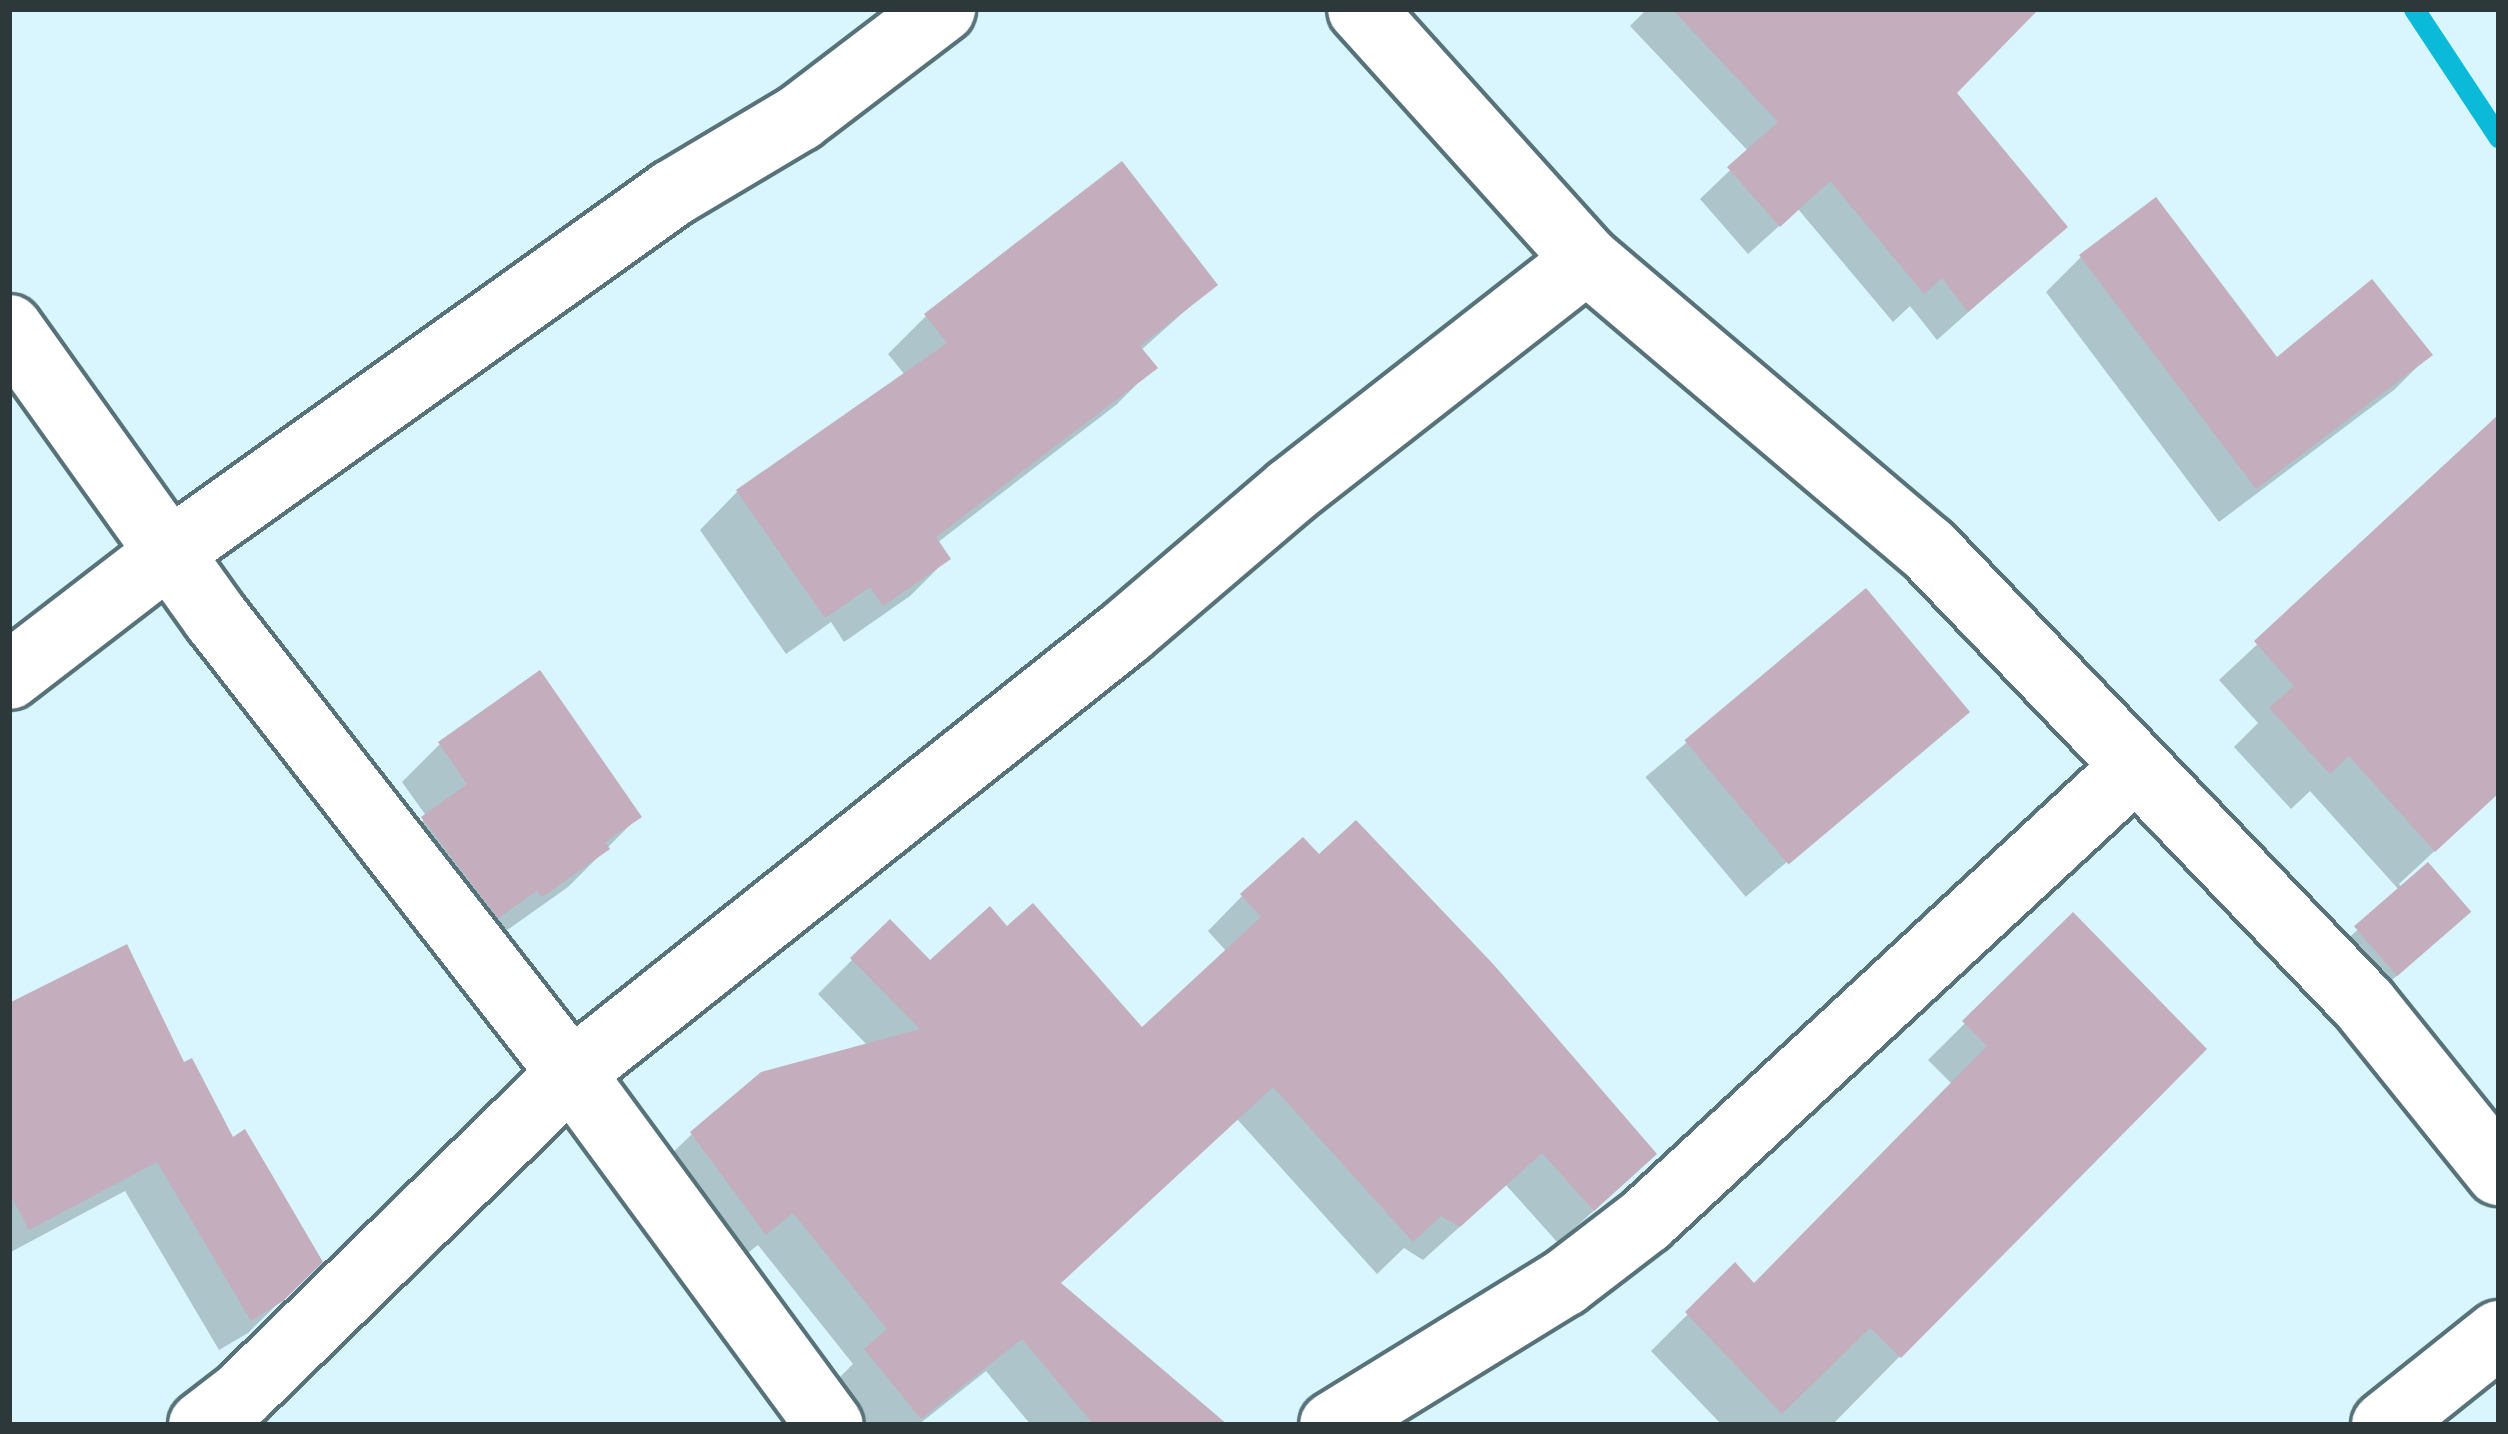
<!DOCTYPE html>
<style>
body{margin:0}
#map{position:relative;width:2508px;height:1434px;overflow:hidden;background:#d9f6fe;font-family:Figtree,sans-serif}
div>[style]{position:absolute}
.shadow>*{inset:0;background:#0003;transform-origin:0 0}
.stream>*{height:21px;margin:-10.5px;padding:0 10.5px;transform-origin:10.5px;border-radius:10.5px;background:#0bb9d9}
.building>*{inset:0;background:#c4adbc;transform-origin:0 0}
.roads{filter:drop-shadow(3px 0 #587279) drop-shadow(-3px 0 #587279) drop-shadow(0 3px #587279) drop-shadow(0 -3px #587279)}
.minor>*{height:66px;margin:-33px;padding:0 33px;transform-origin:33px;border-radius:33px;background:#fff}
span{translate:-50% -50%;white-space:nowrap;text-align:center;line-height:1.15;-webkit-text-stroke:12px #d9f6fe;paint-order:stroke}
.frame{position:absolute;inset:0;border:12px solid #2d383b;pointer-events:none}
</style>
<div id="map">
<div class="shadow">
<i style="clip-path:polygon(1647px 9px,2035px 9px,1953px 92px,2064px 227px,1937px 340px,1910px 306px,1893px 322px,1798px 209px,1748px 254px,1700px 199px,1749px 152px,1630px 26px)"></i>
<i style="clip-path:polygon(2081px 257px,2276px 361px,2429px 355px,2394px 390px,2219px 522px,2046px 292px)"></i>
<i style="clip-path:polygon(1214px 285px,1140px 351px,1154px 367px,1116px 405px,937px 543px,948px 558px,910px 596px,844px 642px,831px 622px,786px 654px,700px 530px,737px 492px,905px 375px,888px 354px,926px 316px)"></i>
<i style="clip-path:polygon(2499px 419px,2499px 791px,2399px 884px,2440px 938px,2368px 1001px,2330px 955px,2400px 891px,2310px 791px,2291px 809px,2234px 747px,2258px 723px,2219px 680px)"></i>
<i style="left:1866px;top:592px;width:156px;height:288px;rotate:50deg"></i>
<i style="clip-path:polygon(440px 744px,638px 817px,568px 887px,503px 933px,385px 857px,427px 817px,402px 782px)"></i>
<i style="clip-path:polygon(1242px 896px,1619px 1188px,1558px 1243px,1506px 1185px,1423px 1260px,1404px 1248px,1377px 1274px,1237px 1119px,1058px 1284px,1206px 1425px,1031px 1425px,986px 1371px,918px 1425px,864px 1425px,832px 1385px,853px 1364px,758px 1245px,730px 1267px,657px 1168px,692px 1134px,868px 1046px,818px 994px,889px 923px,930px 964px,1007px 931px,1142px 1031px,1227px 952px,1208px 931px)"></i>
<i style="clip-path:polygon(2072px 917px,2203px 1049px,1832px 1425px,1722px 1425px,1651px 1351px,1735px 1267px,1754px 1287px,1953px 1085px,1928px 1060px)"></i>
<i style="clip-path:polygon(9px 1006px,183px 1066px,320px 1262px,248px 1333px,219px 1350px,125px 1191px,9px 1253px)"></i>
</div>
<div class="stream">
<i style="left:2414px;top:9px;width:154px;rotate:56.6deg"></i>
</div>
<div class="building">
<i style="clip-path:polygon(1672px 9px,2039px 9px,1957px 93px,2068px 227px,1968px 312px,1942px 278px,1924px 294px,1830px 181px,1780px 227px,1727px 167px,1778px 122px)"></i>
<i style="clip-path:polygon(1122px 161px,1218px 285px,1140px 346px,1158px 368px,936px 537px,951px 559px,883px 606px,870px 587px,825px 618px,736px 490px,947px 343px,924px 314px)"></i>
<i style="clip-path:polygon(2156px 197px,2277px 357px,2372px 279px,2433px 355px,2256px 489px,2079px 255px)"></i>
<i style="clip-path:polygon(2499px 414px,2499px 793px,2435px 852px,2349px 756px,2330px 774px,2269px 708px,2294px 686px,2254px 641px)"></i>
<i style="left:1866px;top:588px;width:162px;height:237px;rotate:50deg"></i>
<i style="clip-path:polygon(540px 670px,642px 817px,605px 842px,610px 849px,542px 897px,537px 891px,498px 918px,421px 817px,467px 784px,438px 742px)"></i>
<i style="clip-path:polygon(1356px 820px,1494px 965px,1657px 1154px,1594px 1211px,1542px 1153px,1460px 1227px,1441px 1216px,1413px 1242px,1273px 1087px,1061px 1283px,1228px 1425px,1094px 1425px,1022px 1339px,921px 1419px,864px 1349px,887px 1329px,793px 1213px,766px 1235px,690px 1132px,761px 1072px,920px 1029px,850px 958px,890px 919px,930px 960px,990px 906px,1007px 926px,1033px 903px,1142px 1027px,1261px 917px,1240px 894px,1303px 837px,1319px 854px)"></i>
<i style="left:2428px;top:862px;width:66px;height:98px;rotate:49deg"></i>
<i style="clip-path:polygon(2073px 912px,2207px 1049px,1901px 1358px,1870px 1328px,1782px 1414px,1685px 1312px,1735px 1262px,1754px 1283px,1987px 1046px,1962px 1021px)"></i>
<i style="clip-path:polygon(127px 944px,184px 1062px,192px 1058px,233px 1137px,245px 1129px,323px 1262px,283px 1301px,251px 1321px,157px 1162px,29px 1230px,9px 1192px,9px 1003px)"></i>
</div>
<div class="roads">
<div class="minor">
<i style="left:1361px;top:9px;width:338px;rotate:48deg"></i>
<i style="left:1587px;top:260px;width:446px;rotate:40.3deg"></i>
<i style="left:1927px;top:548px;width:632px;rotate:46.22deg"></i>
<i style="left:2364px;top:1004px;width:216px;rotate:51.2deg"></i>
<i style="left:9px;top:328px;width:356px;rotate:54.5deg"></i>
<i style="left:216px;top:618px;width:577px;rotate:52.04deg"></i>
<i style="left:571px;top:1073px;width:437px;rotate:53.7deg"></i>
<i style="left:9px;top:676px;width:203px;rotate:-37.6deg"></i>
<i style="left:170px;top:552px;width:618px;rotate:-35.52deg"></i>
<i style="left:673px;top:193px;width:147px;rotate:-30.8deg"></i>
<i style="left:799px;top:118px;width:180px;rotate:-37.3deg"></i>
<i style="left:202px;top:1425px;width:49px;rotate:-37.6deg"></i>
<i style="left:241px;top:1395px;width:461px;rotate:-44.3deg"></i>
<i style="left:571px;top:1073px;width:709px;rotate:-38.47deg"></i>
<i style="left:1126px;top:632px;width:217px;rotate:-40.5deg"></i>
<i style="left:1291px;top:491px;width:375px;rotate:-38deg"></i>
<i style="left:1333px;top:1425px;width:271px;rotate:-31.6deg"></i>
<i style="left:1564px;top:1283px;width:103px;rotate:-37.5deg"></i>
<i style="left:1646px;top:1220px;width:668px;rotate:-42.82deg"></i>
<i style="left:2385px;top:1425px;width:146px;rotate:-38.6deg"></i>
</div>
</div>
<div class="frame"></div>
</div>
